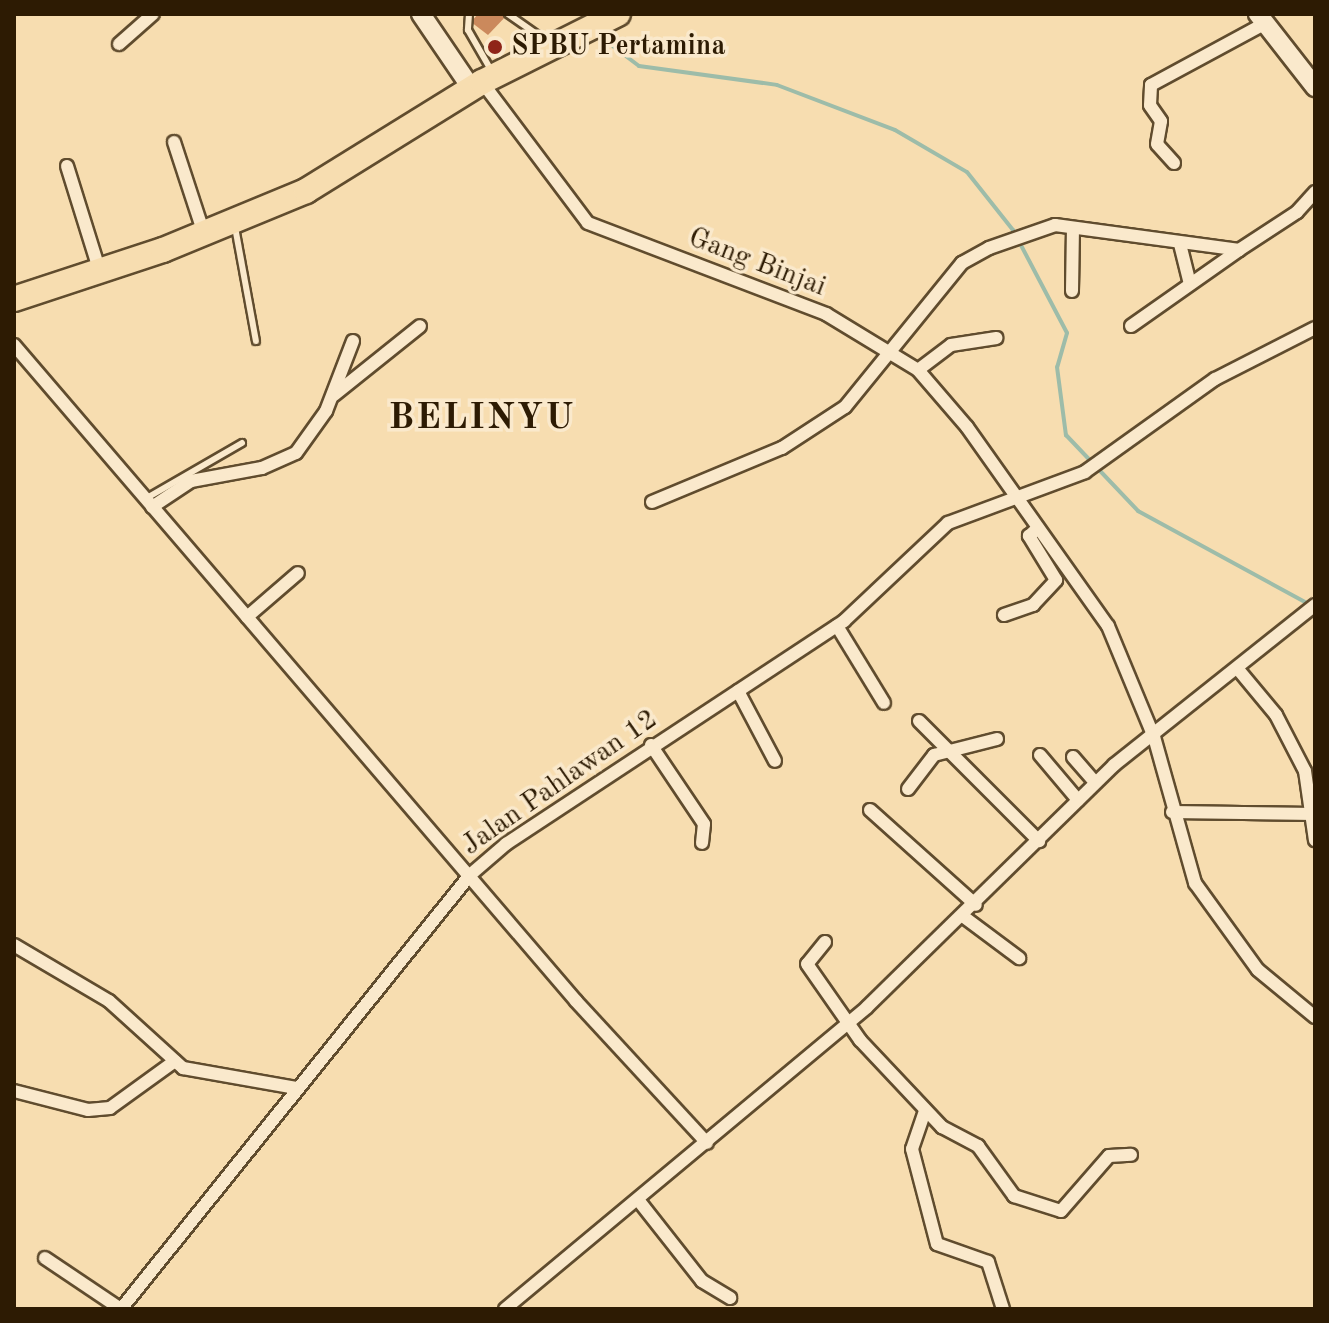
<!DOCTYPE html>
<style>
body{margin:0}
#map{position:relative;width:1329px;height:1323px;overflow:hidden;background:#f7ddb0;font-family:"Old Standard TT",serif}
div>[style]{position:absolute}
.stream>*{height:4px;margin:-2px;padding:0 2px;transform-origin:2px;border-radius:2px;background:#9dbca9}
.building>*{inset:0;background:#cb895c}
.roads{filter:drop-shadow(2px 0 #604c2e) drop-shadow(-2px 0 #604c2e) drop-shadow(0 2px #604c2e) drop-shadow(0 -2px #604c2e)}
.lane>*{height:6px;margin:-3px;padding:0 3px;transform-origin:3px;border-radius:3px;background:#fae9cc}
.street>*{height:12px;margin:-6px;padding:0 6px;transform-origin:6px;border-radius:6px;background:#fae9cc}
.secondary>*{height:18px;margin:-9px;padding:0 9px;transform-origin:9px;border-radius:9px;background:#fae9cc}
.highway>*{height:24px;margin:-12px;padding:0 12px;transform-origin:12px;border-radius:12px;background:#f7ddb0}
.dots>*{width:22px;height:22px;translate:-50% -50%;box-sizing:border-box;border:4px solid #fae9cc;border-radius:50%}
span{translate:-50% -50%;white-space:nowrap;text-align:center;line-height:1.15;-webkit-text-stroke:7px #fae9cc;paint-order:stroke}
.poi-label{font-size:28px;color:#2d1b03;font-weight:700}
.left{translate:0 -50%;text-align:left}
.street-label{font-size:28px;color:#2d1b03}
.district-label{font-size:36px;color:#2d1b03;font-weight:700;letter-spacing:2px}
.frame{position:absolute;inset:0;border:16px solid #2d1b03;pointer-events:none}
</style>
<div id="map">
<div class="stream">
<i style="left:598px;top:35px;width:51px;rotate:37.1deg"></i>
<i style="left:639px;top:66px;width:139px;rotate:7.8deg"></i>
<i style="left:777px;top:85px;width:126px;rotate:20.9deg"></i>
<i style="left:895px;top:130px;width:83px;rotate:30.3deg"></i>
<i style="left:967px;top:172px;width:74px;rotate:51.6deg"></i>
<i style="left:1013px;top:230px;width:116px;rotate:62.3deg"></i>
<i style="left:1067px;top:333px;width:35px;rotate:106deg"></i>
<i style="left:1057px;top:367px;width:69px;rotate:82.5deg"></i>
<i style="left:1066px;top:435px;width:105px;rotate:46.5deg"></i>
<i style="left:1138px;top:511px;width:198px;rotate:28.6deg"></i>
</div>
<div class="building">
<i style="clip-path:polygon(478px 14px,508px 14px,488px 35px,471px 22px)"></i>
</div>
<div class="roads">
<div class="lane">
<i style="left:469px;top:14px;width:16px;rotate:94deg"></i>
<i style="left:468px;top:30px;width:46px;rotate:60.1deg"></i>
<i style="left:508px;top:14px;width:49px;rotate:35deg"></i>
<i style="left:235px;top:227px;width:116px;rotate:79.6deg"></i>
<i style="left:145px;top:499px;width:112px;rotate:-30deg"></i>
</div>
<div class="street">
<i style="left:119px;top:44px;width:45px;rotate:-41.4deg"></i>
<i style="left:482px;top:82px;width:176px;rotate:53.1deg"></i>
<i style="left:588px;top:223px;width:255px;rotate:20.9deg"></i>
<i style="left:826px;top:314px;width:108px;rotate:31.3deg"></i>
<i style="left:918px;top:370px;width:75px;rotate:49.3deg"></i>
<i style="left:967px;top:427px;width:244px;rotate:54.7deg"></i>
<i style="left:1108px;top:626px;width:120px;rotate:67.5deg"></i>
<i style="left:1154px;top:737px;width:152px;rotate:74.3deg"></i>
<i style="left:1195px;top:883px;width:107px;rotate:54.1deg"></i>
<i style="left:1258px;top:970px;width:74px;rotate:39.5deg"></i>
<i style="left:174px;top:142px;width:97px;rotate:71.9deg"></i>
<i style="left:1174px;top:163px;width:25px;rotate:-132deg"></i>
<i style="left:1157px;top:144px;width:23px;rotate:-80deg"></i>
<i style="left:1161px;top:121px;width:19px;rotate:-125deg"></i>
<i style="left:1150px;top:105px;width:20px;rotate:-87deg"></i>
<i style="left:1151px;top:85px;width:128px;rotate:-28.4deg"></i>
<i style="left:67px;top:166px;width:108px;rotate:72.7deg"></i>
<i style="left:1180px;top:244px;width:41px;rotate:76deg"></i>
<i style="left:1072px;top:291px;width:63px;rotate:-89.1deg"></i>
<i style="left:1131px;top:326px;width:132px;rotate:-35.1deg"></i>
<i style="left:14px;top:345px;width:864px;rotate:49.41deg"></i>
<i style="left:576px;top:1001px;width:193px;rotate:47.3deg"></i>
<i style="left:918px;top:370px;width:41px;rotate:-37.1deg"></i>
<i style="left:951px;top:345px;width:46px;rotate:-8.8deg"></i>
<i style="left:334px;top:395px;width:110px;rotate:-38.7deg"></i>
<i style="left:652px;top:502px;width:141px;rotate:-22.6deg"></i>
<i style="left:782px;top:448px;width:75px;rotate:-33.1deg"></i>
<i style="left:845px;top:407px;width:186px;rotate:-50.9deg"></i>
<i style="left:962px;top:263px;width:31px;rotate:-29deg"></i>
<i style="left:989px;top:248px;width:70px;rotate:-19.2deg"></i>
<i style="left:1055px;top:225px;width:186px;rotate:7.7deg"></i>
<i style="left:1239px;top:250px;width:69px;rotate:-33.2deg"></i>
<i style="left:1297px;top:212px;width:27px;rotate:-48deg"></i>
<i style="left:152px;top:507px;width:47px;rotate:-33.7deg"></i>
<i style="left:191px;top:481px;width:72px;rotate:-10.4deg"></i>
<i style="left:262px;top:468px;width:37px;rotate:-24deg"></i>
<i style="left:296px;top:453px;width:52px;rotate:-54.5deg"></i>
<i style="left:326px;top:411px;width:75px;rotate:-68.9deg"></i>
<i style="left:1004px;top:615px;width:31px;rotate:-19deg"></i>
<i style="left:1033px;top:605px;width:34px;rotate:-47deg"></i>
<i style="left:1056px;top:580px;width:52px;rotate:-121.5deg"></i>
<i style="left:1029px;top:536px;width:12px;rotate:-42deg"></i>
<i style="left:247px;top:617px;width:67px;rotate:-40.8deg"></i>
<i style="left:837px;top:626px;width:90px;rotate:58.6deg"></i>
<i style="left:1237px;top:668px;width:61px;rotate:50.3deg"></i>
<i style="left:1276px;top:715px;width:63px;rotate:62.6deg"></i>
<i style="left:1305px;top:771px;width:70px;rotate:81.8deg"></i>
<i style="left:738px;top:691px;width:79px;rotate:62.1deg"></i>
<i style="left:919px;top:721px;width:170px;rotate:45deg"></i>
<i style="left:651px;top:745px;width:95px;rotate:56.1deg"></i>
<i style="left:704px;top:824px;width:19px;rotate:96deg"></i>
<i style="left:1040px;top:755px;width:59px;rotate:49.8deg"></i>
<i style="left:1073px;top:757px;width:33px;rotate:49deg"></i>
<i style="left:908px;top:789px;width:43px;rotate:-52.6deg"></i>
<i style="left:934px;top:755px;width:65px;rotate:-14.3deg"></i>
<i style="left:870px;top:810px;width:142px;rotate:41.9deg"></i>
<i style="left:1172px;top:812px;width:142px;rotate:0.8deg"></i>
<i style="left:964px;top:917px;width:69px;rotate:36.7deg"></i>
<i style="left:825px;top:942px;width:28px;rotate:129deg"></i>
<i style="left:807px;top:964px;width:93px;rotate:55.1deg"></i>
<i style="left:860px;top:1040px;width:120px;rotate:46.7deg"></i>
<i style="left:942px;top:1127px;width:41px;rotate:27.8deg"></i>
<i style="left:978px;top:1146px;width:62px;rotate:54.2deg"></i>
<i style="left:1014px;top:1196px;width:49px;rotate:17.7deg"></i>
<i style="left:1061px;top:1211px;width:73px;rotate:-48.9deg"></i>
<i style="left:1109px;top:1156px;width:22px;rotate:-3deg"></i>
<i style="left:14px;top:945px;width:110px;rotate:30.5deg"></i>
<i style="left:109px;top:1001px;width:100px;rotate:42.2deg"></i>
<i style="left:183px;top:1068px;width:115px;rotate:10deg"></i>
<i style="left:14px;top:1091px;width:76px;rotate:14.4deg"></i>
<i style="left:88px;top:1110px;width:22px;rotate:-5deg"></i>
<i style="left:110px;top:1108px;width:80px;rotate:-35.9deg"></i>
<i style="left:925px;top:1111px;width:40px;rotate:108.9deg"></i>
<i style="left:912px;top:1149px;width:98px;rotate:75.3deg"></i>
<i style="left:937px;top:1244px;width:54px;rotate:19.4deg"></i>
<i style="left:988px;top:1262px;width:49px;rotate:72.3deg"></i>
<i style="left:639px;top:1201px;width:102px;rotate:51.8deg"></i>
<i style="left:702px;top:1281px;width:33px;rotate:31deg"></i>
<i style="left:45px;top:1258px;width:92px;rotate:33.9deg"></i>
<i style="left:121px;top:1309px;width:557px;rotate:-51.2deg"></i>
<i style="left:470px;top:875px;width:48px;rotate:-40.7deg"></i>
<i style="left:506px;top:844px;width:405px;rotate:-33.4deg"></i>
<i style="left:844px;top:621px;width:143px;rotate:-43.3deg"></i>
<i style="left:948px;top:523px;width:146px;rotate:-20.4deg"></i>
<i style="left:1085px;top:472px;width:160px;rotate:-35.6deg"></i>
<i style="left:1215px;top:379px;width:112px;rotate:-27deg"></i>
<i style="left:505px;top:1309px;width:471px;rotate:-39.8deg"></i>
<i style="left:867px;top:1007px;width:346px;rotate:-44.4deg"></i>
<i style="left:1114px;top:765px;width:257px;rotate:-38.5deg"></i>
</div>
<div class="secondary">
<i style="left:421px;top:14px;width:91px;rotate:55.8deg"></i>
<i style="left:1258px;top:14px;width:93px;rotate:52deg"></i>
</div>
<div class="highway">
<i style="left:14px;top:299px;width:157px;rotate:-18.2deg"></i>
<i style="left:163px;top:250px;width:155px;rotate:-22.4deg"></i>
<i style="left:306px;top:191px;width:207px;rotate:-31.8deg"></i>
<i style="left:482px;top:82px;width:152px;rotate:-26.6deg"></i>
</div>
</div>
<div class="dots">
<i style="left:495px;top:47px;background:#8f2418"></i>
</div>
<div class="poi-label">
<span class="left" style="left:511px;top:47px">SPBU Pertamina</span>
</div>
<div class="street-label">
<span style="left:757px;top:263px;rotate:21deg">Gang Binjai</span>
<span style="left:560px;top:783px;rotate:-35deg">Jalan Pahlawan 12</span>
</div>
<div class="district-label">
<span style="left:482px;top:420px">BELINYU</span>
</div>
<div class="frame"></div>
</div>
